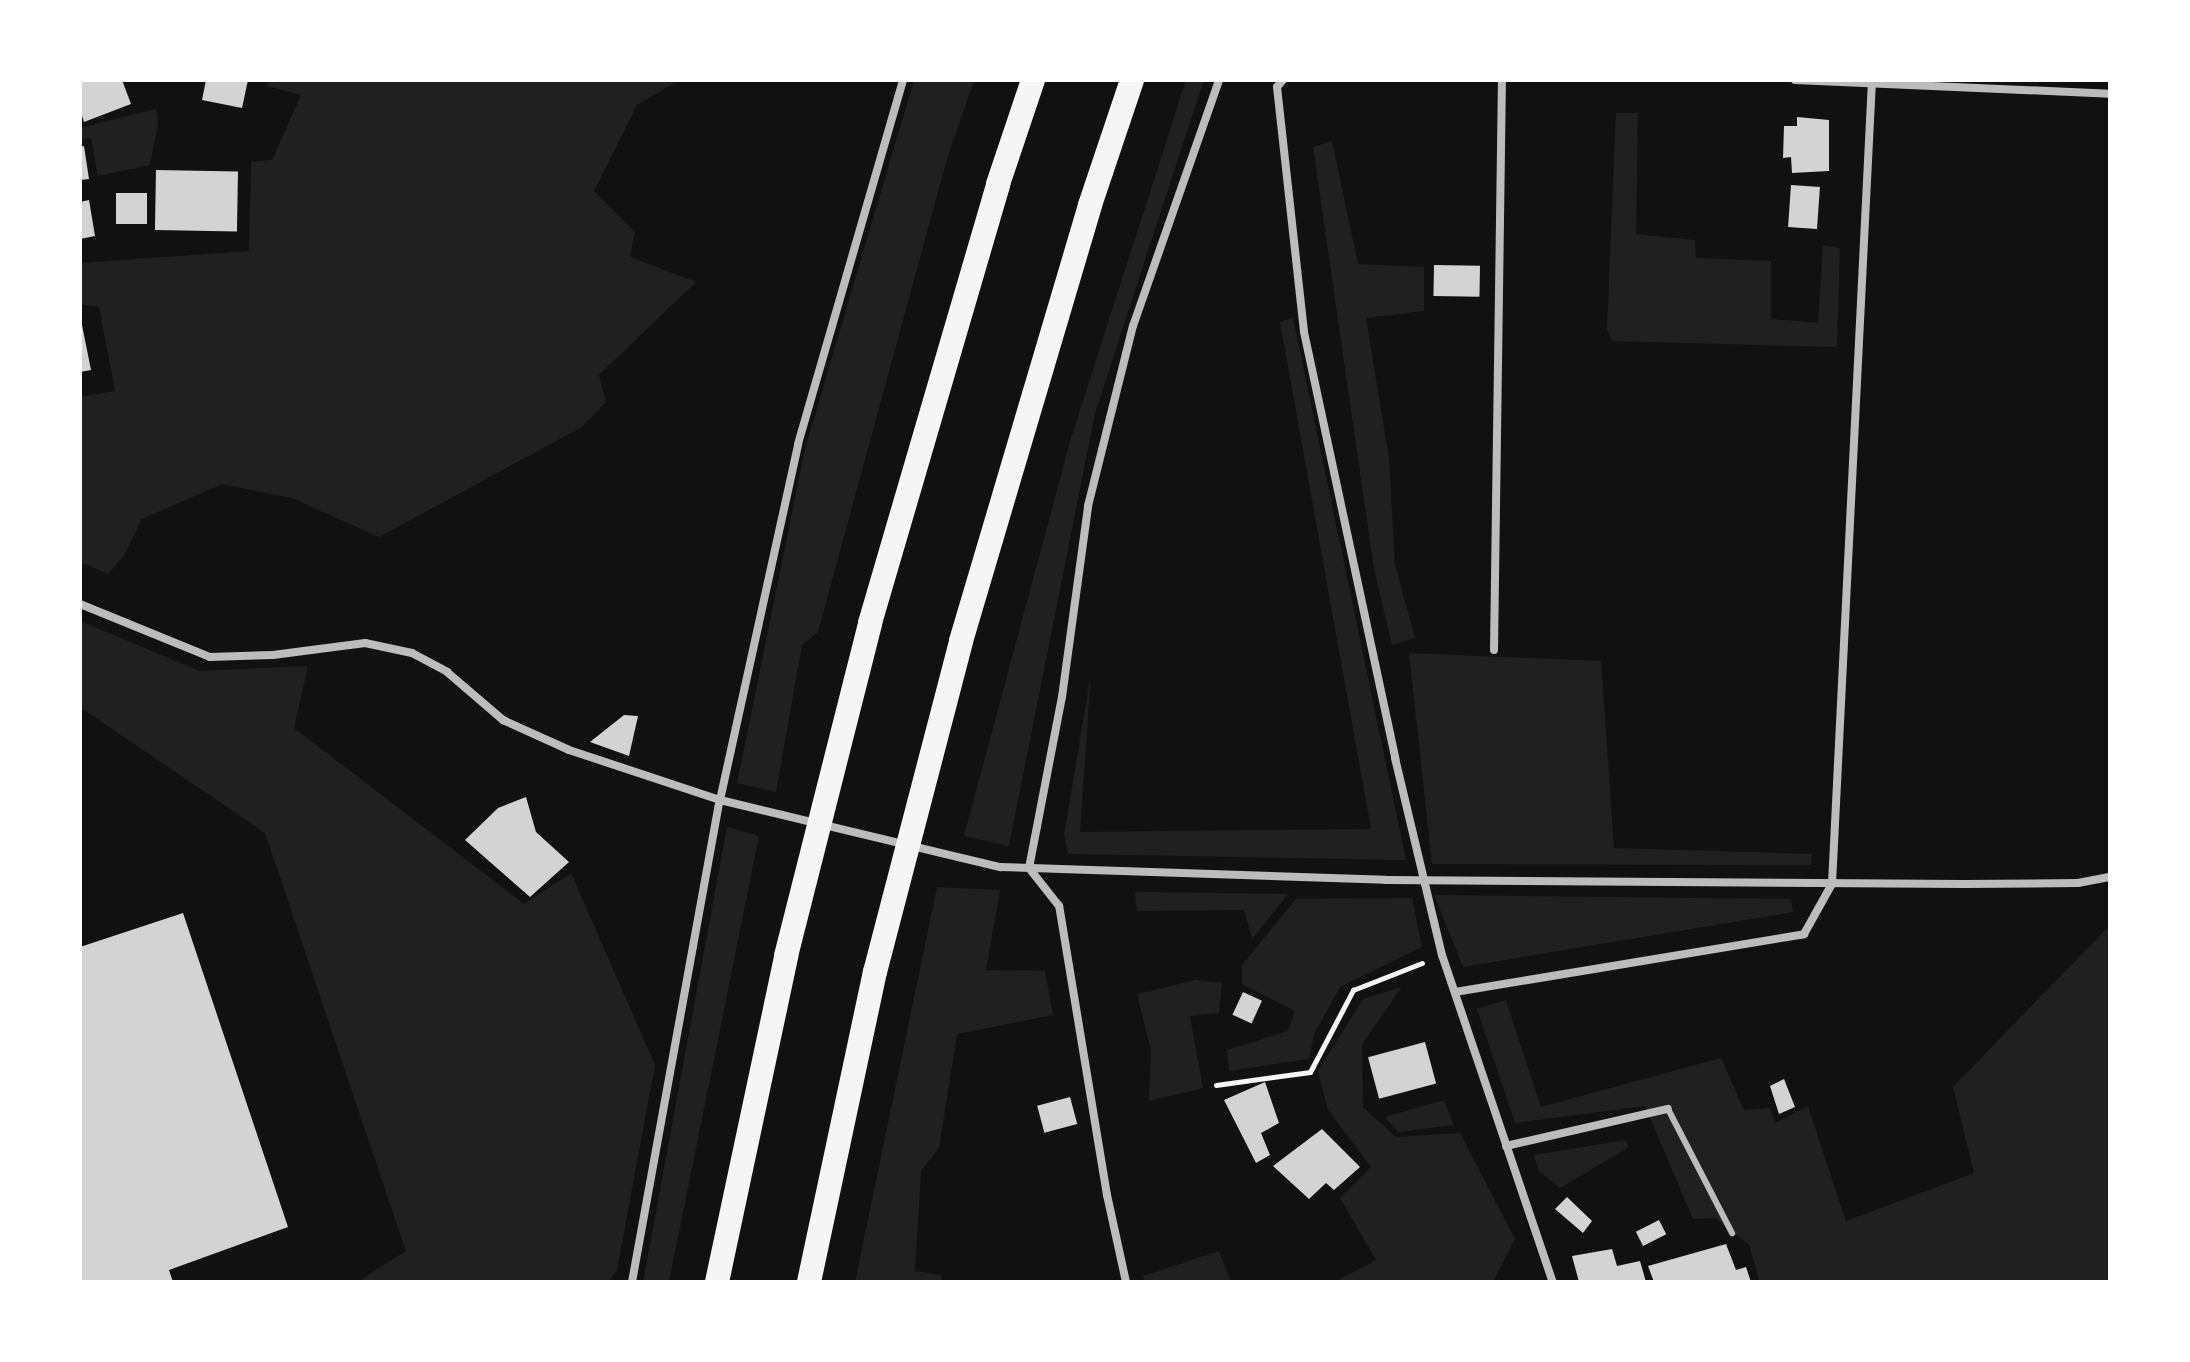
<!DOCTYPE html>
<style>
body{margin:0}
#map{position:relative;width:2190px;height:1362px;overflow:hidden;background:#111;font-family:"Sofia Sans Condensed",sans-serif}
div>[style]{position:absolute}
.green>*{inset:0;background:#202020}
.building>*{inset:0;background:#d3d3d3;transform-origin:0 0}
.path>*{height:5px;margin:-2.5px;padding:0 2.5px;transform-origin:2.5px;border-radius:2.5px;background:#f5f5f5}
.service>*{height:6px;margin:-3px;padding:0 3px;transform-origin:3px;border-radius:3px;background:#bcbcbc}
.minor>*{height:8px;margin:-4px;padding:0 4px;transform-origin:4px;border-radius:4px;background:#bcbcbc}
.motorway>*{height:24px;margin:-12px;padding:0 12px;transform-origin:12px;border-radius:12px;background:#f5f5f5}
span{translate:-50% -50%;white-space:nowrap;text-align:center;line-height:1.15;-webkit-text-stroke:6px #fff;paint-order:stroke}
.frame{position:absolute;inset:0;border:82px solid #fff;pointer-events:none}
</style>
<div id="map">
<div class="green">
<i style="clip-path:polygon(269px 80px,679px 80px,637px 105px,594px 191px,635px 232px,630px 257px,696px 282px,599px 375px,606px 402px,582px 427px,379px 537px,292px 498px,222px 484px,142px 519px,124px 556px,108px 574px,80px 562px,80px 397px,115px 391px,99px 307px,80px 304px,80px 263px,249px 251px,251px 162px,272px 160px,301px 95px,267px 86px)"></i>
<i style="clip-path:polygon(914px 80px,974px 80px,947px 159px,818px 632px,802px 645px,776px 792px,737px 783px,805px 449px)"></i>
<i style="clip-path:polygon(1186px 80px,1204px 80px,1095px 413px,1009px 846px,964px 836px,1071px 438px)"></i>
<i style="clip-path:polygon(156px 109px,158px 125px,150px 165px,98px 176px,91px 138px,80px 140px,80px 128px)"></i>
<i style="clip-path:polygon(1616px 113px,1638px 113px,1636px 234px,1695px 240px,1696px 258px,1771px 261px,1771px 319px,1818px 323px,1823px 245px,1840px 248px,1837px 347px,1612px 341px,1607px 329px)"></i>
<i style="clip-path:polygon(1332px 141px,1358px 264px,1424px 267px,1424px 311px,1366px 318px,1389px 458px,1395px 565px,1415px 638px,1392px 645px,1374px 569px,1313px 147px)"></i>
<i style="clip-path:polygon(1293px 318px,1406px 860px,1068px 854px,1064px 835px,1091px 674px,1080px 832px,1371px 829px,1280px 322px)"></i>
<i style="clip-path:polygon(80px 621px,200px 671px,308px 666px,294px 728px,524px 904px,571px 873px,655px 1065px,617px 1270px,608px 1282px,357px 1282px,406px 1251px,265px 833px,80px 707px)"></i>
<i style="clip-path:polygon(1409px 653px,1601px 661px,1614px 848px,1812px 854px,1811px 865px,1432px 864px)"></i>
<i style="clip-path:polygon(727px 827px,759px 836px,669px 1282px,643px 1282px)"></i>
<i style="clip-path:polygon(937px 887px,1000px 890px,986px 970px,1045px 971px,1053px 1015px,957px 1034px,939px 1148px,921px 1171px,915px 1271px,941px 1275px,942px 1281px,855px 1282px)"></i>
<i style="clip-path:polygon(1135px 892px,1288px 894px,1252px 939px,1244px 910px,1137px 911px)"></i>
<i style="clip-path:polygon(1434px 895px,1791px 899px,1793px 912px,1463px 967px)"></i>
<i style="clip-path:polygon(1412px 898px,1422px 947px,1340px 987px,1314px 1034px,1309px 1059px,1229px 1071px,1227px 1050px,1288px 1031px,1295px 1011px,1242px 984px,1242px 965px,1296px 899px)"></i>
<i style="clip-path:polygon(2110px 925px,2110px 1282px,1760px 1282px,1749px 1245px,1715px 1218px,1693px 1219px,1645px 1106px,1515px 1123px,1477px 1009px,1506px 1000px,1541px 1107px,1721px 1058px,1744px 1110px,1770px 1108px,1775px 1123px,1808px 1106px,1846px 1221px,1974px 1173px,1953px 1087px)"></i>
<i style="clip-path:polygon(1196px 980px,1222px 983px,1219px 1013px,1190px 1016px,1203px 1088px,1149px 1101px,1151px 1050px,1137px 994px)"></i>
<i style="clip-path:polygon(1402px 987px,1362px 1044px,1363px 1107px,1396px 1137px,1460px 1133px,1515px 1239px,1493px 1282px,1335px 1282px,1376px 1260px,1340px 1198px,1371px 1167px,1328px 1110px,1318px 1071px,1363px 999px)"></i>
<i style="clip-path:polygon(1444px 1100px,1454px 1125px,1398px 1132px,1385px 1117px)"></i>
<i style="clip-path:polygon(1625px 1140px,1629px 1147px,1560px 1188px,1539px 1171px,1534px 1155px)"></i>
<i style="clip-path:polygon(1219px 1251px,1231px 1282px,1145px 1282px,1143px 1276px)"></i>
</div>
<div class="building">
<i style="clip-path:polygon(80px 80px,122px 80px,131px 104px,84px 122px,80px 109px)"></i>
<i style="clip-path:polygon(206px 80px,248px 80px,242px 108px,202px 100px)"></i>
<i style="clip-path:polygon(1797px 117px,1829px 120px,1829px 171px,1792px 173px,1791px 157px,1783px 158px,1784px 126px,1797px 126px)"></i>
<i style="clip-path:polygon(84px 146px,89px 179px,80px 180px,80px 147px)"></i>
<i style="left:156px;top:170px;width:82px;height:60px;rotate:1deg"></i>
<i style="left:1791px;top:185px;width:29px;height:42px;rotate:4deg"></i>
<i style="left:116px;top:193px;width:31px;height:31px"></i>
<i style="clip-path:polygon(89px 200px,95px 236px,80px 239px,80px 202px)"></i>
<i style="left:1434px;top:265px;width:46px;height:31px;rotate:1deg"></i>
<i style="clip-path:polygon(81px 320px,91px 370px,80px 372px,80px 321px)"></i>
<i style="clip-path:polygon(624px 715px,638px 716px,629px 756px,590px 742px)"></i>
<i style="clip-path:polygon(526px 797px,536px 832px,569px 862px,530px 897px,465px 840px,498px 808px)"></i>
<i style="clip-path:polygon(183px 913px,288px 1227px,169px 1270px,173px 1282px,80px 1282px,80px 947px)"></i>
<i style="left:1243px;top:992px;width:21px;height:25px;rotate:25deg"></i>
<i style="left:1425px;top:1042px;width:43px;height:59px;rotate:75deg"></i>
<i style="clip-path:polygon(1784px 1079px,1795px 1107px,1779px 1114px,1770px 1086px)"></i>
<i style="clip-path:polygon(1265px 1082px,1279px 1123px,1261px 1133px,1270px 1155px,1256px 1163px,1224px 1100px)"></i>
<i style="left:1070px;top:1097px;width:28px;height:34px;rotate:75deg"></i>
<i style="clip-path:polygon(1322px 1129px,1360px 1167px,1334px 1190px,1326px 1183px,1309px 1199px,1273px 1166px)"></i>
<i style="clip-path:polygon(1567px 1197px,1592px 1221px,1583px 1233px,1555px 1209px)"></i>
<i style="left:1659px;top:1220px;width:16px;height:26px;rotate:63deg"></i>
<i style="clip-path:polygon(1726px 1244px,1736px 1270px,1746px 1267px,1751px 1282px,1654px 1282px,1648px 1266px)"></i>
<i style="clip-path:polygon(1612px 1249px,1617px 1266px,1640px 1261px,1646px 1282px,1579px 1282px,1572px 1256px)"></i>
</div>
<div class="path">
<i style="left:1216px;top:1085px;width:95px;rotate:-7.9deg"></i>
<i style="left:1310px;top:1072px;width:93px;rotate:-62.3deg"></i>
<i style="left:1353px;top:990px;width:74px;rotate:-21.4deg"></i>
</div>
<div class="service">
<i style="left:1668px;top:1109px;width:140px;rotate:62.7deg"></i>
</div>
<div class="minor">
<i style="left:1283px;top:80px;width:9px;rotate:131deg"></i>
<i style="left:1277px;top:87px;width:246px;rotate:83.7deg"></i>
<i style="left:1304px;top:332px;width:436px;rotate:77.9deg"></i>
<i style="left:1395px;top:758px;width:203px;rotate:76.6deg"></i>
<i style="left:1442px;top:955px;width:345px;rotate:71.3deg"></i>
<i style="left:1795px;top:80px;width:315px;rotate:2.5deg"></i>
<i style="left:80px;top:604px;width:140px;rotate:22.2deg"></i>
<i style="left:210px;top:657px;width:63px;rotate:-1.8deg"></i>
<i style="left:273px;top:655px;width:93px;rotate:-7.4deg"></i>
<i style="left:365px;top:643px;width:48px;rotate:12deg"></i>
<i style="left:412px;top:653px;width:40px;rotate:28deg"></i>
<i style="left:447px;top:672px;width:74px;rotate:40.6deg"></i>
<i style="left:503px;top:720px;width:72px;rotate:24.4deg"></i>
<i style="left:569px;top:750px;width:159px;rotate:18.3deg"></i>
<i style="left:720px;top:800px;width:288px;rotate:13.5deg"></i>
<i style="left:1000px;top:867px;width:385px;rotate:1.9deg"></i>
<i style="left:1385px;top:880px;width:579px;rotate:0.4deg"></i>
<i style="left:1964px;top:884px;width:114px;rotate:-0.5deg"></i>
<i style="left:2078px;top:883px;width:33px;rotate:-11deg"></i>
<i style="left:1494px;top:650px;width:570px;rotate:-89.2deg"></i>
<i style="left:1455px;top:992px;width:354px;rotate:-9.4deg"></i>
<i style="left:1804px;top:934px;width:57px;rotate:-60.8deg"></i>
<i style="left:1832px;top:884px;width:805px;rotate:-87.15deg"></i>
<i style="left:1506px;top:1146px;width:166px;rotate:-12.9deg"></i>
<i style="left:632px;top:1282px;width:490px;rotate:-79.7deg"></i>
<i style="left:720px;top:800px;width:364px;rotate:-77.6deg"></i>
<i style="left:798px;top:444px;width:379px;rotate:-73.9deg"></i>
<i style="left:1126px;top:1282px;width:89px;rotate:-102.3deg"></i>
<i style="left:1107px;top:1195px;width:293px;rotate:-99.4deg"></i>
<i style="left:1059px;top:906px;width:48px;rotate:-128.3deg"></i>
<i style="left:1029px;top:868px;width:174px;rotate:-79.1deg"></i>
<i style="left:1062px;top:697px;width:193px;rotate:-82.2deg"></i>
<i style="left:1088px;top:506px;width:186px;rotate:-76deg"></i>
<i style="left:1133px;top:326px;width:261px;rotate:-70.7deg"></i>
</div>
<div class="motorway">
<i style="left:717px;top:1282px;width:333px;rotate:-78deg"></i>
<i style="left:786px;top:956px;width:343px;rotate:-75.8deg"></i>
<i style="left:870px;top:623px;width:457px;rotate:-73.7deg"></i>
<i style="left:998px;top:184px;width:110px;rotate:-71.4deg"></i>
<i style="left:809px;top:1282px;width:317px;rotate:-78deg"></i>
<i style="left:875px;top:972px;width:342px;rotate:-75.4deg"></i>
<i style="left:961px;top:641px;width:455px;rotate:-73.5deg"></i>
<i style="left:1090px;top:205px;width:132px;rotate:-71.4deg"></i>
</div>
<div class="frame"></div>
</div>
